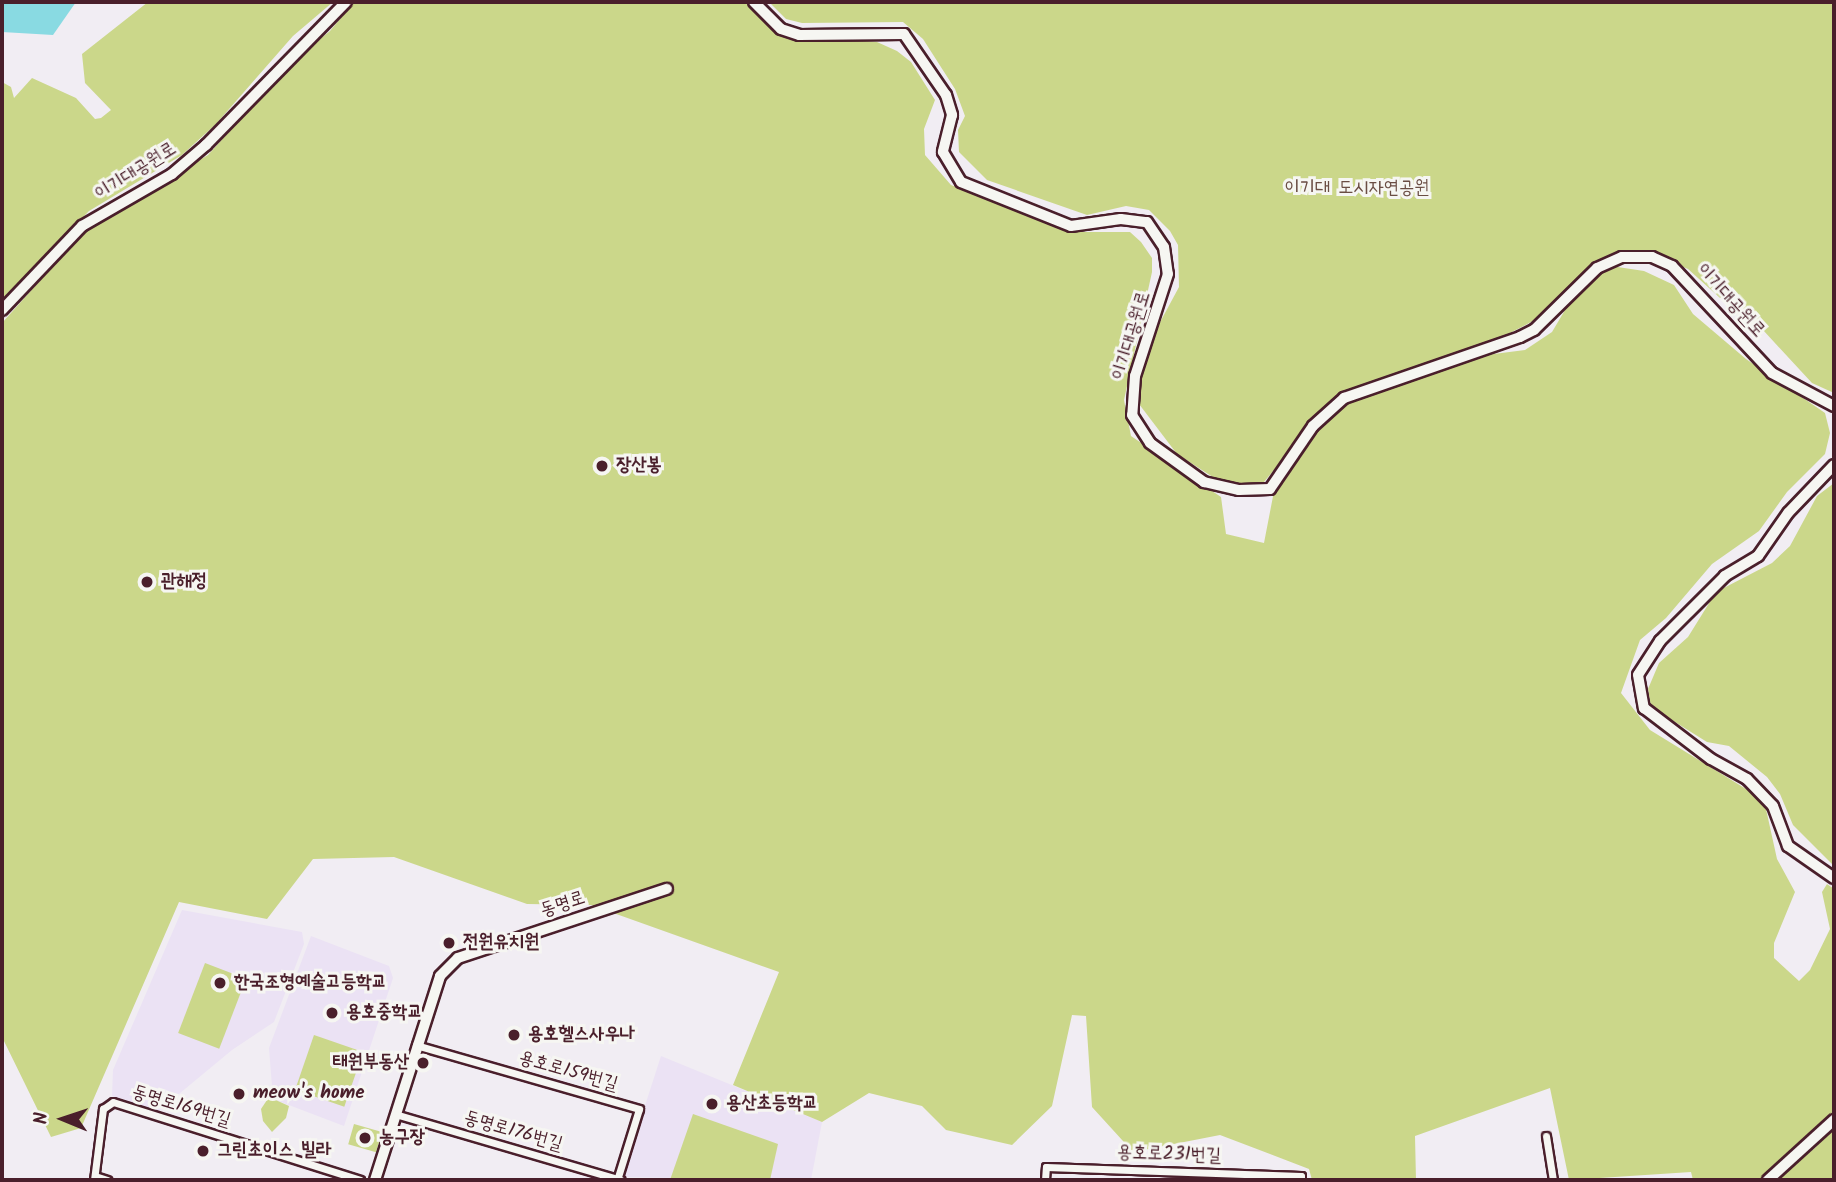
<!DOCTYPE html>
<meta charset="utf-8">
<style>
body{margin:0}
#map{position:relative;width:1836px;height:1182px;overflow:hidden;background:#f1edf3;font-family:Kalam,"Poor Story",sans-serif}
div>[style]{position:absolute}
.built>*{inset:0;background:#ebe2f4}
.green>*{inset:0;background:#cbd78a;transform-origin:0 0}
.water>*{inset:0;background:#89dae2}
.roads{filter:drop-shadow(2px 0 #4a1f2b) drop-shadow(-2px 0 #4a1f2b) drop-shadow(0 2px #4a1f2b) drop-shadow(0 -2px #4a1f2b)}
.street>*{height:7px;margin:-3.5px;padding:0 3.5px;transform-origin:3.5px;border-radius:3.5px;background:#f6f6f2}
.secondary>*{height:10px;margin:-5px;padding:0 5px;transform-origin:5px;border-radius:5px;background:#f6f6f2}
.dots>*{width:19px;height:19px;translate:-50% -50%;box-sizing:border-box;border:4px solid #f6f6f2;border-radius:50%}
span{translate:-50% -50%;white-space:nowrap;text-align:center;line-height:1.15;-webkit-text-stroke:6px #f6f6f2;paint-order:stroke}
.street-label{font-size:19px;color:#4a1f2b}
.park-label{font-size:19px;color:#6a4d43}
.poi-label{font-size:19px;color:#4a1f2b;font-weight:700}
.left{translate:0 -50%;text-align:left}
.right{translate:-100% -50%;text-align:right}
.frame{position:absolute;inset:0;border:4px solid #4a1f2b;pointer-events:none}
.north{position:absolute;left:28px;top:1084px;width:70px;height:70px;-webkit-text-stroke:5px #f6f6f2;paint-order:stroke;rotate:272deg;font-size:19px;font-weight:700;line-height:28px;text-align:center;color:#4a1f2b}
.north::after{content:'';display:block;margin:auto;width:24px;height:32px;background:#4a1f2b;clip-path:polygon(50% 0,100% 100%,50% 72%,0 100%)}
</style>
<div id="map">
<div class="built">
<i style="clip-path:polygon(182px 910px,302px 932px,304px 944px,274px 1022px,232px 1050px,156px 1113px,112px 1096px,113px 1070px)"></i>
<i style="clip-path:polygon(311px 936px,389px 966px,393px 978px,344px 1126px,273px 1099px,269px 1048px)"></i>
<i style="clip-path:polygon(661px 1056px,822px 1122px,811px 1180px,622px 1177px)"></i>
</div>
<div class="green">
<i style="clip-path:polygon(148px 2px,333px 2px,293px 36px,216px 124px,182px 155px,89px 211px,2px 300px,2px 82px,11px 87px,14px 98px,32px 78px,76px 98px,95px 119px,101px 118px,111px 110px,85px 83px,82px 54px)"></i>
<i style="clip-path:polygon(354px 2px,751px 2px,785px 34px,877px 42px,897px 51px,911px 62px,935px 100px,924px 129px,925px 155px,951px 185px,1071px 232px,1130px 232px,1141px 242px,1152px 258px,1152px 272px,1124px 400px,1131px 436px,1221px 497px,1226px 534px,1264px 543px,1275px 486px,1305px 444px,1344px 405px,1486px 355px,1525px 350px,1552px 332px,1571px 300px,1611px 266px,1644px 271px,1674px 285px,1693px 314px,1746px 359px,1825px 413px,1830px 433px,1825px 454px,1787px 492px,1759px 531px,1712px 564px,1666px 618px,1640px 640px,1621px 693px,1650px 730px,1764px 800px,1777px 859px,1795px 892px,1774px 943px,1774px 958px,1799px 981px,1810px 970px,1830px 929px,1822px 892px,1827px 884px,1834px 889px,1834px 1113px,1831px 1118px,1761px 1180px,1693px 1180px,1691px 1172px,1569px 1180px,1550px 1088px,1415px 1136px,1416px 1180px,1312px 1180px,1309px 1169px,1220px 1135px,1133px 1152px,1092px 1107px,1086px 1016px,1072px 1015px,1052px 1106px,1012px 1145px,946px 1130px,922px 1106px,869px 1093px,822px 1122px,733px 1085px,779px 972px,591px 905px,527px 904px,394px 857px,313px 859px,267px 919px,179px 902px,81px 1128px,51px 1137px,2px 1037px,2px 323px,88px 227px,208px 155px,295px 59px,330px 31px)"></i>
<i style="clip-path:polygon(769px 2px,1829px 2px,1834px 6px,1834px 393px,1812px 383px,1763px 330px,1751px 326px,1688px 269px,1645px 250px,1626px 250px,1590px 268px,1533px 321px,1508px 334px,1363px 384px,1325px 408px,1264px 482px,1250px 486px,1219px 481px,1177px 454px,1139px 404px,1138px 389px,1158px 326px,1179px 287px,1178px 245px,1170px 231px,1149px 210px,1126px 206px,1087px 215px,987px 180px,959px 152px,958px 130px,965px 116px,955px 89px,923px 39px,903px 22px,802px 23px,786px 19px)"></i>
<i style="clip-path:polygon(1834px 483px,1834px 866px,1793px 825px,1780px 794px,1767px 777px,1729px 746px,1707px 742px,1651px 707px,1648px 689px,1659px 663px,1688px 637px,1716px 592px,1772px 563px,1790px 546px,1817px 496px)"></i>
<i style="left:205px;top:963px;width:44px;height:75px;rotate:21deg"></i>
<i style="left:314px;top:1035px;width:52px;height:58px;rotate:19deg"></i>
<i style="clip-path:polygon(269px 1097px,289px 1106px,286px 1118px,272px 1132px,263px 1121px,261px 1109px)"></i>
<i style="clip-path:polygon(693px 1114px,778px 1144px,770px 1180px,670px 1180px)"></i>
<i style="left:354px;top:1124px;width:29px;height:21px;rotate:16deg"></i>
<i style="clip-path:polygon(1834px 1126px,1834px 1180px,1774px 1180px,1815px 1148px)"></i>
</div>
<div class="water">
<i style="clip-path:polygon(2px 2px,76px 2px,53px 35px,2px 32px)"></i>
</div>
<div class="roads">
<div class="street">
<i style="left:416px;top:1045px;width:232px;rotate:16deg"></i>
<i style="left:639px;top:1109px;width:74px;rotate:107.2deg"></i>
<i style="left:395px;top:1114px;width:235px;rotate:16.3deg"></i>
<i style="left:1546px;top:1136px;width:45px;rotate:81deg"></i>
<i style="left:95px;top:1176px;width:13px;rotate:18deg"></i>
<i style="left:94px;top:1180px;width:72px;rotate:-82.8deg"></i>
<i style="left:103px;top:1109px;width:12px;rotate:-35deg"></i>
<i style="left:113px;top:1102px;width:259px;rotate:17.5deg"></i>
<i style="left:1045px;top:1180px;width:13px;rotate:-86deg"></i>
<i style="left:1046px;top:1167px;width:255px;rotate:2deg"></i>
<i style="left:1301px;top:1176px;width:4px;rotate:90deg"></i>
</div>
<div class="secondary">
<i style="left:754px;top:2px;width:38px;rotate:45deg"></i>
<i style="left:781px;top:29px;width:19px;rotate:18deg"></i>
<i style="left:799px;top:35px;width:105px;rotate:-0.5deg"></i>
<i style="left:904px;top:34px;width:74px;rotate:55.5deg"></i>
<i style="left:946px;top:95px;width:21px;rotate:73deg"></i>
<i style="left:952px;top:115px;width:38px;rotate:104deg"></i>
<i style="left:943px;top:152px;width:35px;rotate:59deg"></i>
<i style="left:961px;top:182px;width:118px;rotate:21.8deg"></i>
<i style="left:1071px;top:226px;width:50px;rotate:-8deg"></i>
<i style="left:1121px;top:219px;width:26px;rotate:7deg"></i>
<i style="left:1147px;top:222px;width:30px;rotate:56deg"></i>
<i style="left:1164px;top:247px;width:27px;rotate:82deg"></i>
<i style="left:1168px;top:274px;width:107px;rotate:107.9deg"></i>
<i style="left:1135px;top:376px;width:39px;rotate:94deg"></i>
<i style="left:1132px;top:415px;width:33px;rotate:57deg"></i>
<i style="left:1150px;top:443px;width:67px;rotate:35.8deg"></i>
<i style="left:1204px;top:482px;width:36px;rotate:13deg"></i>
<i style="left:1239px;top:490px;width:31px;rotate:-2deg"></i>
<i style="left:1270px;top:489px;width:76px;rotate:-55.7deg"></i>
<i style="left:1313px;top:426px;width:42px;rotate:-42.1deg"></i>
<i style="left:1344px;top:398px;width:186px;rotate:-19.1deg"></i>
<i style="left:1520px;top:337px;width:16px;rotate:-27deg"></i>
<i style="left:1534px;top:330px;width:88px;rotate:-44.5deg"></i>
<i style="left:1597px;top:268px;width:27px;rotate:-24deg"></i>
<i style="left:1622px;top:257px;width:30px"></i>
<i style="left:1652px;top:257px;width:22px;rotate:24deg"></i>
<i style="left:1672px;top:266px;width:146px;rotate:46.9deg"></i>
<i style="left:1772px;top:373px;width:70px;rotate:28deg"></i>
<i style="left:2px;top:310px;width:116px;rotate:-46.4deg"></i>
<i style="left:82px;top:226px;width:104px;rotate:-30deg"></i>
<i style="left:172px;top:174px;width:45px;rotate:-40.5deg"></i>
<i style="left:206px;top:145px;width:200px;rotate:-45.6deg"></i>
<i style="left:1834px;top:465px;width:66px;rotate:133.8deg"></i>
<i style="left:1788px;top:513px;width:52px;rotate:124.9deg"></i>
<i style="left:1758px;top:556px;width:39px;rotate:149deg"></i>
<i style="left:1725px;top:576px;width:92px;rotate:135deg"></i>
<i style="left:1660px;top:641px;width:40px;rotate:122.9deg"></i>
<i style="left:1638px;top:675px;width:34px;rotate:80deg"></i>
<i style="left:1644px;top:708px;width:84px;rotate:37.3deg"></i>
<i style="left:1711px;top:759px;width:41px;rotate:29.1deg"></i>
<i style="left:1747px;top:779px;width:37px;rotate:46deg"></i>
<i style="left:1773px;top:806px;width:43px;rotate:69.4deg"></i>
<i style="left:1788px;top:846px;width:56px;rotate:34.8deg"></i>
<i style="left:375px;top:1180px;width:214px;rotate:-72.3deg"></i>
<i style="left:440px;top:976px;width:25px;rotate:-45deg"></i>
<i style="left:458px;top:958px;width:220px;rotate:-18.3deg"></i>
<i style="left:1768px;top:1180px;width:89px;rotate:-42.3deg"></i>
</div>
</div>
<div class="dots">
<i style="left:602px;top:466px;background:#4a1f2b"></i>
<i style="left:147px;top:582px;background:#4a1f2b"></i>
<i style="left:449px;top:943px;background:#4a1f2b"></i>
<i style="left:220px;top:983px;background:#4a1f2b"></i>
<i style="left:332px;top:1013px;background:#4a1f2b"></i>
<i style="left:514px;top:1035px;background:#4a1f2b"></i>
<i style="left:423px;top:1063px;background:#4a1f2b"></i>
<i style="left:239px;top:1094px;background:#4a1f2b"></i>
<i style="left:712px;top:1104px;background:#4a1f2b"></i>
<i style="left:365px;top:1138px;background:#4a1f2b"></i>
<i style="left:203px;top:1151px;background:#4a1f2b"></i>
</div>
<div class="street-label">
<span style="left:136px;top:172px;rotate:-32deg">이기대공원로</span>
<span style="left:1730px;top:301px;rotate:48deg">이기대공원로</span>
<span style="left:1132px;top:336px;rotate:-73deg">이기대공원로</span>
<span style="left:563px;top:905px;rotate:-18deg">동명로</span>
<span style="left:568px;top:1072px;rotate:16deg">용호로159번길</span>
<span style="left:181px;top:1107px;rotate:17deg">동명로169번길</span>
<span style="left:513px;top:1132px;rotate:16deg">동명로176번길</span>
<span style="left:1169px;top:1155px;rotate:2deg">용호로231번길</span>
</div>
<div class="park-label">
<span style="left:1357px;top:189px">이기대 도시자연공원</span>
</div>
<div class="poi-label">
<span class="left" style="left:616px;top:466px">장산봉</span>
<span class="left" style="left:161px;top:582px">관해정</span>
<span class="left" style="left:463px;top:943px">전원유치원</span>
<span class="left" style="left:234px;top:983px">한국조형예술고등학교</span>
<span class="left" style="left:346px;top:1013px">용호중학교</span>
<span class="left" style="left:528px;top:1035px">용호헬스사우나</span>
<span class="right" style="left:409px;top:1063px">태원부동산</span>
<span class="left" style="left:253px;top:1094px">meow's home</span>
<span class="left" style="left:726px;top:1104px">용산초등학교</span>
<span class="left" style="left:379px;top:1138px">농구장</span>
<span class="left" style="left:217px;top:1151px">그린초이스 빌라</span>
</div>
<div class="frame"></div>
<div class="north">N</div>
</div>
